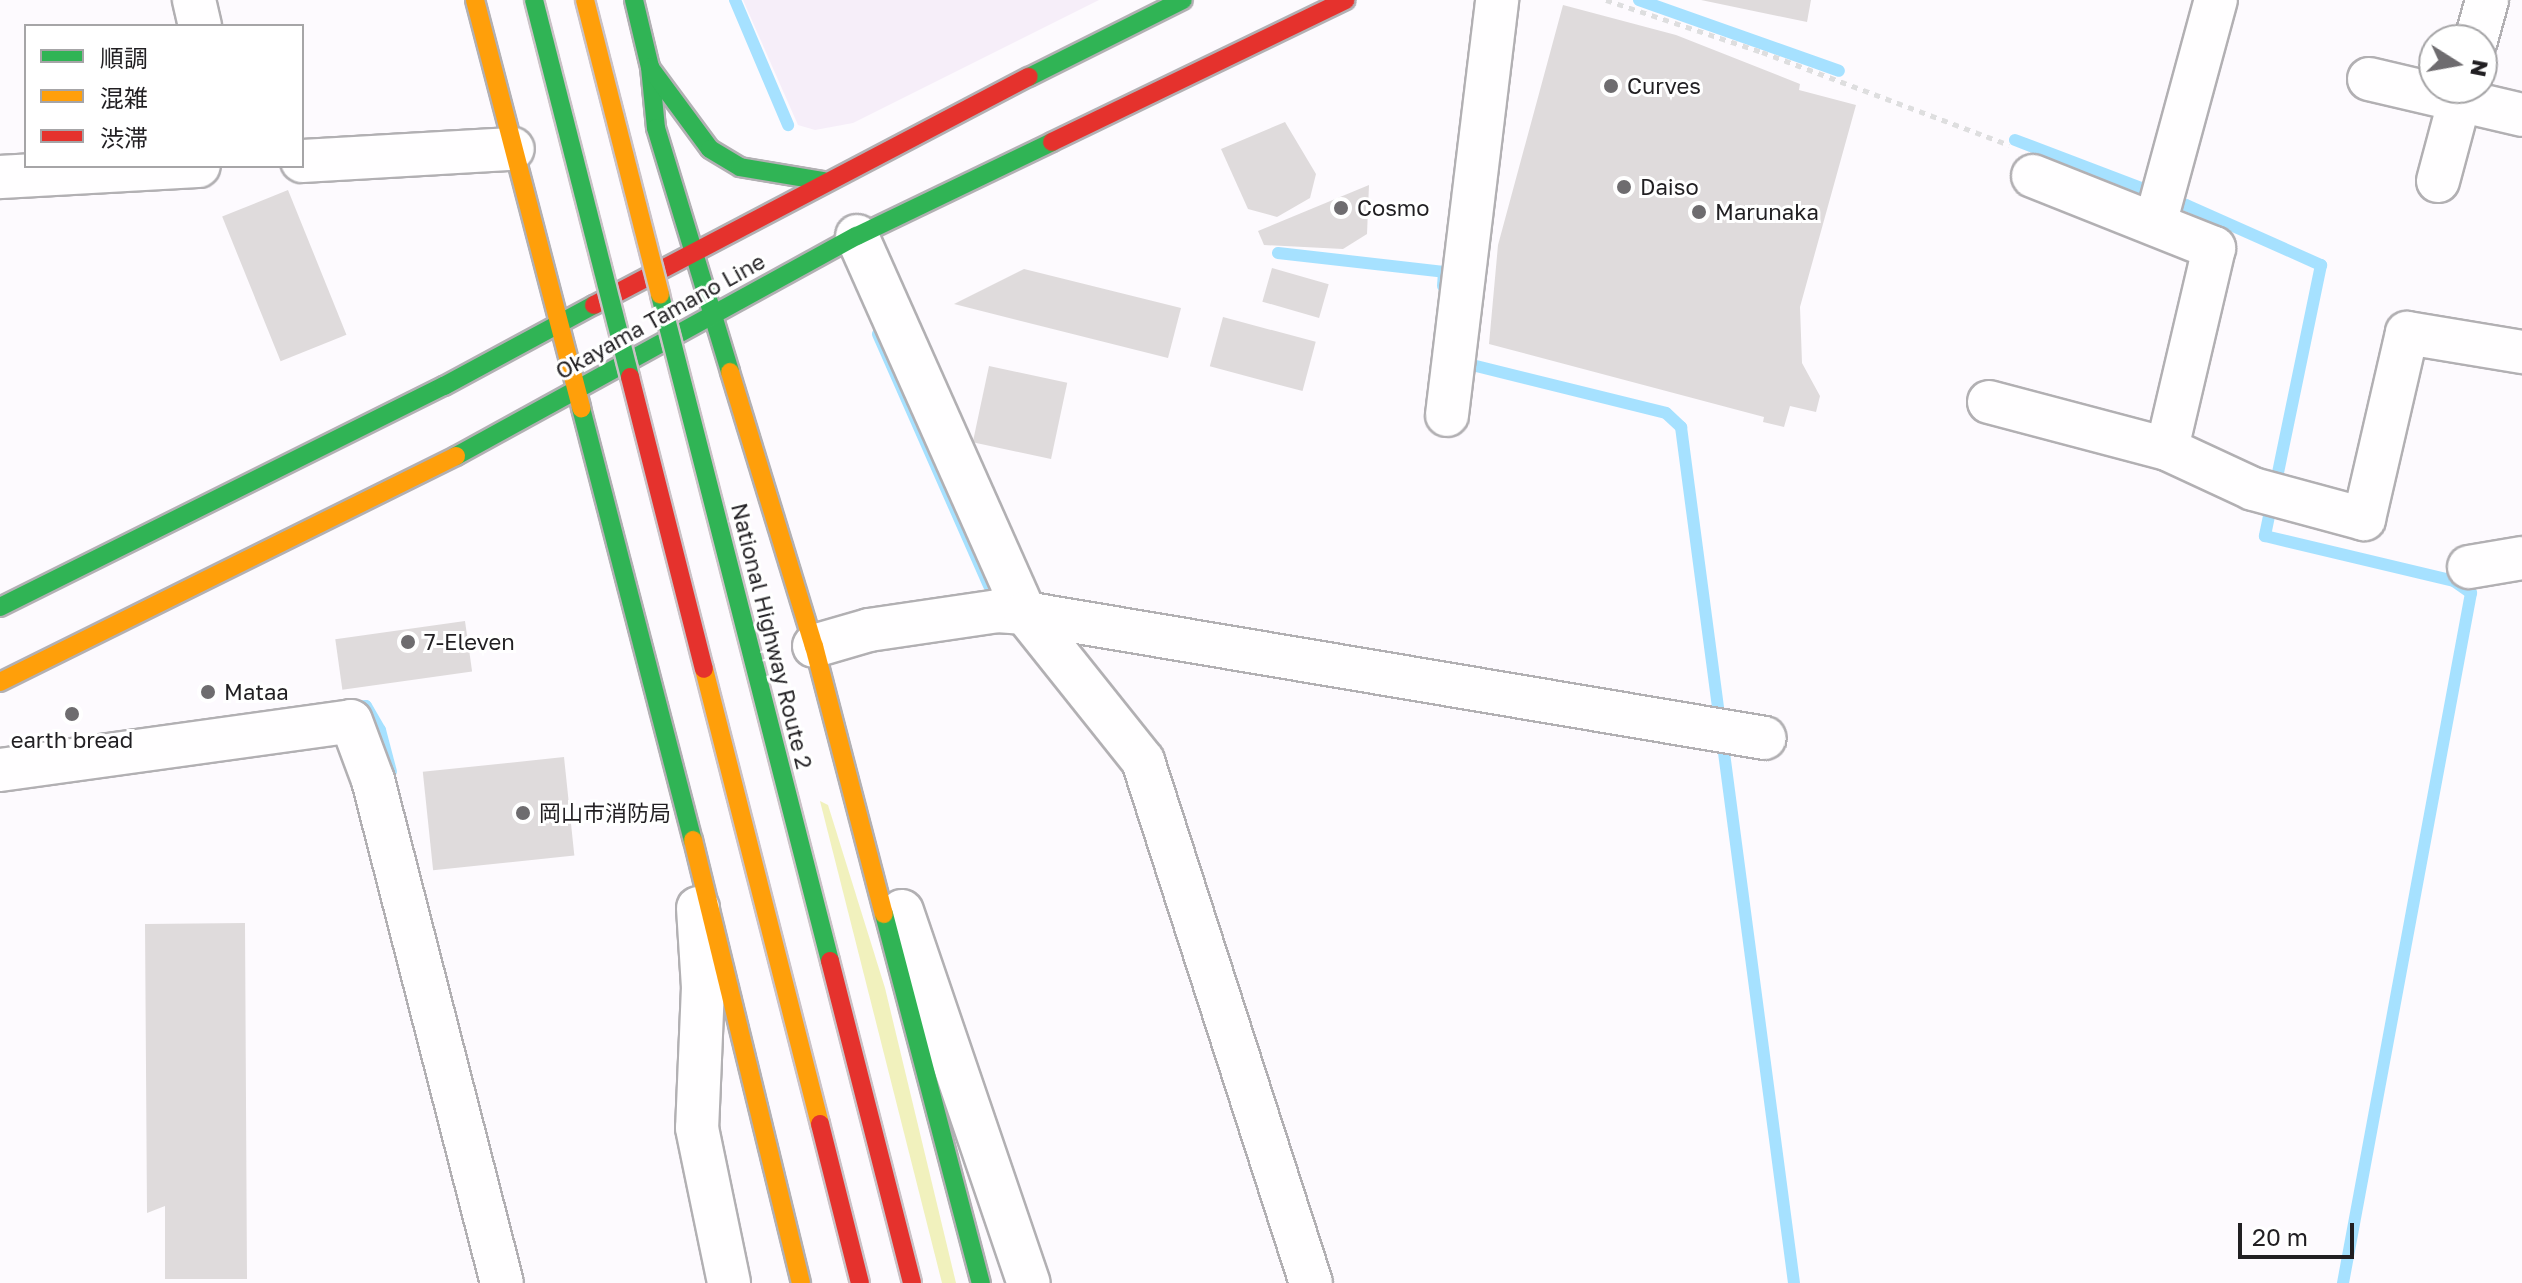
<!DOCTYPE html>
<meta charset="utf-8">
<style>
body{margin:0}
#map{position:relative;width:2522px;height:1283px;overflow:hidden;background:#fdfafe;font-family:"Golos Text","Noto Sans JP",sans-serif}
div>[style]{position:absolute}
.built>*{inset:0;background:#f6eef9}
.green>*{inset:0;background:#f1f1bd}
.stream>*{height:12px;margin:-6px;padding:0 6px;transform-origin:6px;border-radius:6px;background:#a6e1ff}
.building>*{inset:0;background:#dfdbdc;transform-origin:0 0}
.path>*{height:5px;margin-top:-2.5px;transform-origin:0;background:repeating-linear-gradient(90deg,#dededf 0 6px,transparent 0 12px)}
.roads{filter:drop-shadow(2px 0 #b2b0b3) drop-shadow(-2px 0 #b2b0b3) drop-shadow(0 2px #b2b0b3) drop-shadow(0 -2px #b2b0b3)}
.street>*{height:42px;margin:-21px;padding:0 21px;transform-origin:21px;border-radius:21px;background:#fffeff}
.fast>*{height:18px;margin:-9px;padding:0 9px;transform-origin:9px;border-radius:9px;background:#30b455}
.slow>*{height:18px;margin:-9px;padding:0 9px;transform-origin:9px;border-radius:9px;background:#ff9f0a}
.jam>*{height:18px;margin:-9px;padding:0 9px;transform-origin:9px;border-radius:9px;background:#e5322d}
.bridges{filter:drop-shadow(2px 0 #cac2c6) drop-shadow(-2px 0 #cac2c6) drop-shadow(0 2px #cac2c6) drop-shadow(0 -2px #cac2c6)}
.fast-bridge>*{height:18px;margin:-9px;padding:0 9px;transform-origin:9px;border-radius:9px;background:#30b455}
.slow-bridge>*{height:18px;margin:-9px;padding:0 9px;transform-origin:9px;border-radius:9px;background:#ff9f0a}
.jam-bridge>*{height:18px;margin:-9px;padding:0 9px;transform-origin:9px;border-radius:9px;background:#e5322d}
.dots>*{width:22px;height:22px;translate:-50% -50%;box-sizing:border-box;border:4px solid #fff;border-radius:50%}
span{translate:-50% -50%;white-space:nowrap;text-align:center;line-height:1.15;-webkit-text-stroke:6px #fff;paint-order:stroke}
.poi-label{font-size:22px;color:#211f22}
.left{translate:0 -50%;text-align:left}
.street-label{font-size:22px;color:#211f22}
.legend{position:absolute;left:24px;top:24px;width:280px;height:144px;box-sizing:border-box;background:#fff;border:2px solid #a6a5a7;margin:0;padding:10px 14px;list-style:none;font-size:24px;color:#211f22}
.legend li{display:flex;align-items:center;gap:16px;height:40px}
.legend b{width:40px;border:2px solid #a6a5a7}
.north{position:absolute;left:2418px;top:24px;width:80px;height:80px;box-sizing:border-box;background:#fff;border:2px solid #a6a5a7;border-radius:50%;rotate:101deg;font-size:22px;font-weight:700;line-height:32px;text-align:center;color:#211f22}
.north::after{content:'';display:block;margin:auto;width:28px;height:36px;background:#6e6c6f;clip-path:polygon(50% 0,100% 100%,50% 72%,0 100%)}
.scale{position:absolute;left:2238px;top:1223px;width:116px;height:36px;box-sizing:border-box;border:4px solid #211f22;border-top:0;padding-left:10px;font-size:24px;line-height:28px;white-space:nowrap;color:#211f22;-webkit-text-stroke:6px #fff;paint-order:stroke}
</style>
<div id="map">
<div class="built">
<i style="clip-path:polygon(743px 0,1099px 0,853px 123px,815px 130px,798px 125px)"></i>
</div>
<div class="green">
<i style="clip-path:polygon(820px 801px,828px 805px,885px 988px,956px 1283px,942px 1283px)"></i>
</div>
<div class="stream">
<i style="left:735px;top:0;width:136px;rotate:67deg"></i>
<i style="left:1639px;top:0;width:212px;rotate:19.5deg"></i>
<i style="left:2015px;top:140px;width:183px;rotate:20.8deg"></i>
<i style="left:2186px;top:205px;width:148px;rotate:24deg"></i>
<i style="left:2321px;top:265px;width:277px;rotate:101.7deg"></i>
<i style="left:2265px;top:536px;width:194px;rotate:13.4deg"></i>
<i style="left:2454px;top:581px;width:21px;rotate:35deg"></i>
<i style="left:2471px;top:593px;width:702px;rotate:100.51deg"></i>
<i style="left:1278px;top:253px;width:167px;rotate:6.5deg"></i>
<i style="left:1444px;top:272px;width:14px;rotate:94deg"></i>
<i style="left:878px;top:334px;width:275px;rotate:66.2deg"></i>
<i style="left:1460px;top:362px;width:212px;rotate:13.9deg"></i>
<i style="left:1666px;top:413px;width:21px;rotate:43deg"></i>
<i style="left:1681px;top:427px;width:863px;rotate:82.48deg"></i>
<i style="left:352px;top:708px;width:14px;rotate:-8deg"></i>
<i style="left:366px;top:706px;width:28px;rotate:60deg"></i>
<i style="left:380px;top:730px;width:43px;rotate:75.3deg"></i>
</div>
<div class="building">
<i style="clip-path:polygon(1701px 0,1811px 0,1807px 22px)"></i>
<i style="clip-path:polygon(1563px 5px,1676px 35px,1800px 84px,1799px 90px,1856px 105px,1800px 307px,1802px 363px,1820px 396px,1816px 412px,1790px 406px,1784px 427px,1763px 422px,1764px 417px,1489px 344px,1498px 245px)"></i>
<i style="clip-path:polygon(1285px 122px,1316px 174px,1310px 198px,1277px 217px,1248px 209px,1221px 149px)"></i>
<i style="clip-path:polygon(1369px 185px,1367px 234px,1343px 249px,1264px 245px,1258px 231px)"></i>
<i style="left:288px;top:190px;width:156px;height:71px;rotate:68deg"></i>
<i style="left:1272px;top:268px;width:59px;height:35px;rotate:16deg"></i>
<i style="clip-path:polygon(1024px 269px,1181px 308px,1168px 358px,954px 304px)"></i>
<i style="left:1223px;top:317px;width:96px;height:51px;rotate:15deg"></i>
<i style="left:989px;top:366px;width:80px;height:78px;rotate:12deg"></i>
<i style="left:465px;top:621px;width:51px;height:131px;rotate:82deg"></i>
<i style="left:564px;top:757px;width:99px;height:142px;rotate:84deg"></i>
<i style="clip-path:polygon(245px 923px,247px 1279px,165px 1279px,165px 1206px,147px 1213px,145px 924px)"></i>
</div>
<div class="path">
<i style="left:1606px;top:0;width:164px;rotate:18.4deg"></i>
<i style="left:1762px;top:52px;width:264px;rotate:20.6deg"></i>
</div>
<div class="roads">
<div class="street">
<i style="left:194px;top:0;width:27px;rotate:77deg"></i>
<i style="left:2476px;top:40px;width:41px;rotate:-74.6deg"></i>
<i style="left:2369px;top:79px;width:157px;rotate:13.2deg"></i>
<i style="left:302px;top:161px;width:211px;rotate:-3.3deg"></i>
<i style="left:2033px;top:176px;width:195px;rotate:21.7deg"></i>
<i style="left:2214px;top:248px;width:206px;rotate:103.2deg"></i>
<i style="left:0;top:177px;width:199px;rotate:-3.2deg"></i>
<i style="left:2438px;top:181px;width:96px;rotate:-75deg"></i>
<i style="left:2155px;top:224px;width:232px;rotate:-74.8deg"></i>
<i style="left:857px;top:236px;width:413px;rotate:66deg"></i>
<i style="left:1025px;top:613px;width:189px;rotate:51.4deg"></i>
<i style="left:1143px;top:761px;width:548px;rotate:72.16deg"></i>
<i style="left:1989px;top:402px;width:184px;rotate:14.8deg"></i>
<i style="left:2167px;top:449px;width:95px;rotate:24.9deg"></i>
<i style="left:2253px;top:489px;width:115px;rotate:15.1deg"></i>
<i style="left:2364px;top:519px;width:191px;rotate:-77deg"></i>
<i style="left:2407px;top:333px;width:117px;rotate:9.4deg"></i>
<i style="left:1447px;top:415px;width:418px;rotate:-83.1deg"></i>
<i style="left:2469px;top:567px;width:54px;rotate:-9.6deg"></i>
<i style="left:814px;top:646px;width:57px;rotate:-16.2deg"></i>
<i style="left:869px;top:630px;width:129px;rotate:-8.4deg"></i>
<i style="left:997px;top:611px;width:28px;rotate:4deg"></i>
<i style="left:1025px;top:613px;width:750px;rotate:9.59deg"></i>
<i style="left:0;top:770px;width:354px;rotate:-7.9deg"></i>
<i style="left:351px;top:721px;width:63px;rotate:69.6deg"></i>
<i style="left:373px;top:780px;width:519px;rotate:75.62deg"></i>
<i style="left:698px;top:908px;width:79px;rotate:86.4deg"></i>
<i style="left:703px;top:987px;width:141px;rotate:92.4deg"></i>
<i style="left:697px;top:1128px;width:158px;rotate:78.3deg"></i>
<i style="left:902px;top:911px;width:393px;rotate:71.2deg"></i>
</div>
<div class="fast">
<i style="left:634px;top:0;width:69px;rotate:76.6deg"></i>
<i style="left:650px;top:67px;width:61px;rotate:84.4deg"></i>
<i style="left:656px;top:128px;width:255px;rotate:73.1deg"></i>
<i style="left:651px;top:69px;width:99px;rotate:53.6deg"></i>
<i style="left:710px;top:149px;width:35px;rotate:31deg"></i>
<i style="left:740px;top:167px;width:85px;rotate:9.5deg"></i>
<i style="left:1029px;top:77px;width:172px;rotate:-26.6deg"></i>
<i style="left:581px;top:408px;width:446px;rotate:75.5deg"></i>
<i style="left:456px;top:456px;width:457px;rotate:-28.8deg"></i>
<i style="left:857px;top:236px;width:216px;rotate:-25.7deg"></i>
<i style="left:0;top:607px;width:496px;rotate:-26.5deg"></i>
<i style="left:444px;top:386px;width:170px;rotate:-28.4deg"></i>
<i style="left:884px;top:914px;width:382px;rotate:75.3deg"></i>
</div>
<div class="slow">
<i style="left:475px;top:0;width:422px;rotate:75.4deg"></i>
<i style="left:730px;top:372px;width:287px;rotate:73deg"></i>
<i style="left:814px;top:646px;width:277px;rotate:75.4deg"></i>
<i style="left:0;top:682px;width:509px;rotate:-26.36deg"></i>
<i style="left:693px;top:840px;width:456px;rotate:76.3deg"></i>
</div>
<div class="jam">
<i style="left:1052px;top:142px;width:326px;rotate:-25.8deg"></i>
<i style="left:594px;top:305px;width:491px;rotate:-27.7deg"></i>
</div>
</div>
<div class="bridges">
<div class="fast-bridge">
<i style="left:534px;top:0;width:389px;rotate:75.7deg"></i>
<i style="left:660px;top:295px;width:687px;rotate:75.68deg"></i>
</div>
<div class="slow-bridge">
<i style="left:585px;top:0;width:304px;rotate:75.7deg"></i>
<i style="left:704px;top:669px;width:470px;rotate:75.7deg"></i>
</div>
<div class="jam-bridge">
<i style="left:630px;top:377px;width:301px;rotate:75.8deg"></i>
<i style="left:830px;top:961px;width:332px;rotate:75.7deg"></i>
<i style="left:820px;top:1124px;width:164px;rotate:75.9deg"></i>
</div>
</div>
<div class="dots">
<i style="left:1611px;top:86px;background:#6e6c6f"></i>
<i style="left:1624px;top:187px;background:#6e6c6f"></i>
<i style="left:1341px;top:208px;background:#6e6c6f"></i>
<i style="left:1699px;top:212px;background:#6e6c6f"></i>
<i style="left:408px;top:642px;background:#6e6c6f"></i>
<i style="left:208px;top:692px;background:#6e6c6f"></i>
<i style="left:72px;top:714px;background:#6e6c6f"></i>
<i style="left:523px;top:813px;background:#6e6c6f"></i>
</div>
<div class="poi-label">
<span class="left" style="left:1627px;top:86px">Curves</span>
<span class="left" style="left:1640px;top:187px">Daiso</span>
<span class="left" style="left:1357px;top:208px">Cosmo</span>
<span class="left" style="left:1715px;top:212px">Marunaka</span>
<span class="left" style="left:424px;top:642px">7-Eleven</span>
<span class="left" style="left:224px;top:692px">Mataa</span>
<span style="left:72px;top:740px">earth bread</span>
<span class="left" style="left:539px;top:813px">岡山市消防局</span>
</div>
<div class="street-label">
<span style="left:660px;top:316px;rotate:-29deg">Okayama Tamano Line</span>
<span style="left:772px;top:636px;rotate:76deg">National Highway Route 2</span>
</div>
<ul class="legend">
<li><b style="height:10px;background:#30b455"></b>順調</li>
<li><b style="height:10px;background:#ff9f0a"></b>混雑</li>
<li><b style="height:10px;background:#e5322d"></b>渋滞</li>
</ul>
<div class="north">N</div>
<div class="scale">20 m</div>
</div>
